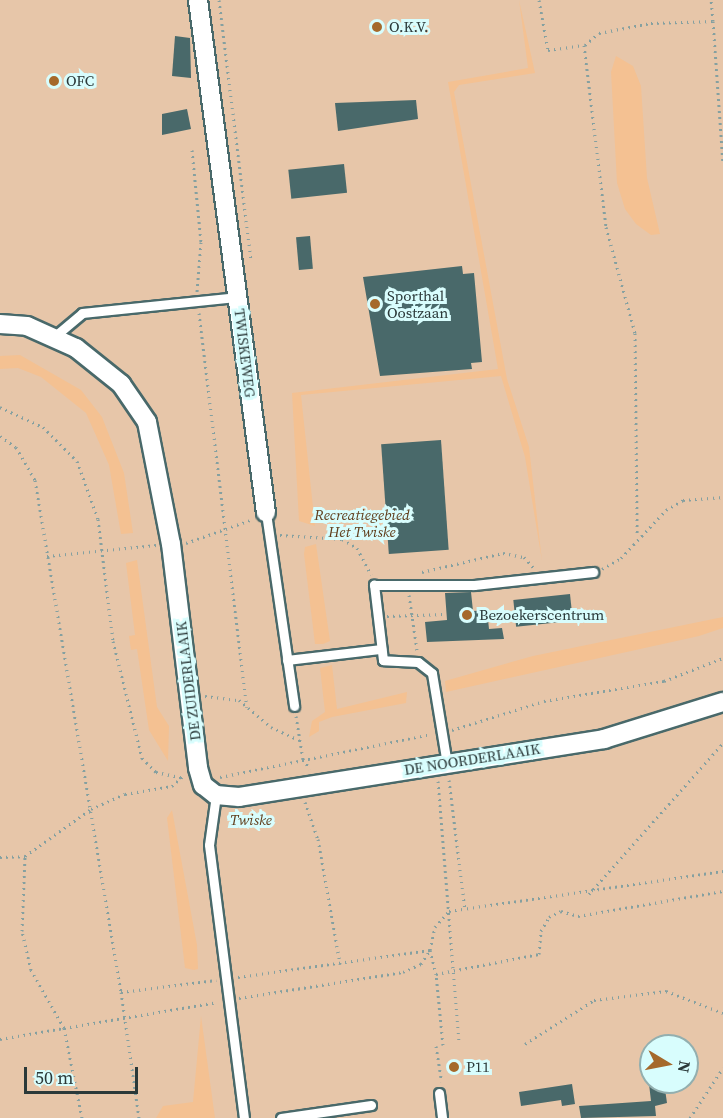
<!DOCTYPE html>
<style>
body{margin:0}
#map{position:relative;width:723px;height:1118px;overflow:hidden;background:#cbf0f0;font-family:"Source Serif 4",serif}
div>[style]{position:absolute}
.green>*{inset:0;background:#e7c6a9}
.water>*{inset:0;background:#f4c192}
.building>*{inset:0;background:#49696a;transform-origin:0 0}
.path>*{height:3px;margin-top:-1.5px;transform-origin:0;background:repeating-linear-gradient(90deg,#85a0a0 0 1.5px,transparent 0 6px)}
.roads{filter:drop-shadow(2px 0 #49696a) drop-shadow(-2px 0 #49696a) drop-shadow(0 2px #49696a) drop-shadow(0 -2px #49696a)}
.service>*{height:9px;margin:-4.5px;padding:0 4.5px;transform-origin:4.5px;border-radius:4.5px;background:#fff}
.minor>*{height:18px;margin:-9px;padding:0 9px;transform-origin:9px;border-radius:9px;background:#fff}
.dots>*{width:16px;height:16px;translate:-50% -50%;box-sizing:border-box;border:3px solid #d8fdfd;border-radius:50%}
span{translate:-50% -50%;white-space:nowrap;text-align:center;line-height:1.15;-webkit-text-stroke:6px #d8fdfd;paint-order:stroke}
.poi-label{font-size:15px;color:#2b3939}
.left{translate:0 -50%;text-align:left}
.street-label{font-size:15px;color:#2b3939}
.park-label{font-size:15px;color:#603d1b;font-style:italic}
.north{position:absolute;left:639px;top:1034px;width:60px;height:60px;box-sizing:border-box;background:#d8fdfd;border:2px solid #93afaf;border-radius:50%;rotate:100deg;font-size:16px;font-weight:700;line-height:24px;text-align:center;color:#2b3939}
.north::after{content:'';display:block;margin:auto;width:21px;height:27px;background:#a5692b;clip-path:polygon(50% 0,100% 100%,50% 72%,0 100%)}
.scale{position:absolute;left:24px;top:1067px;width:114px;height:27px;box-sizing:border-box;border:3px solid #2b3939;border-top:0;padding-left:8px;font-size:18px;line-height:21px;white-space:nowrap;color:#2b3939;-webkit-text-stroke:4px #d8fdfd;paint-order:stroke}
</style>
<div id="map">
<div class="green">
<i style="clip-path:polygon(evenodd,0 0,723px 0,723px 1118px,0 1118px,0 0,651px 1046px,687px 1046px,687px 1082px,651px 1082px,651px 1046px)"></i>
</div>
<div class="water">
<i style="clip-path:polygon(519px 0,535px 73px,459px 85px,454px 92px,507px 379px,529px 447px,542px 561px,525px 457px,501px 376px,301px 395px,315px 526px,299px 521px,292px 393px,498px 369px,448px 82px,528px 68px)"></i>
<i style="clip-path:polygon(616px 56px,633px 66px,641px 86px,647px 178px,660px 234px,651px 235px,636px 224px,625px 209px,617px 183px,611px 72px)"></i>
<i style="clip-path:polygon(20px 355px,81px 390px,102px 417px,124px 473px,133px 533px,121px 534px,109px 465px,86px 413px,41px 377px,18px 368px,0 369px,0 356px)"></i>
<i style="clip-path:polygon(316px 544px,330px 641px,323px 644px,315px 644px,304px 554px,305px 547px)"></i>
<i style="clip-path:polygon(137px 560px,157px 707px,169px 726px,168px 761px,149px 730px,137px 649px,131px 650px,129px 636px,135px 635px,126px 563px)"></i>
<i style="clip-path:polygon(723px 617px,723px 628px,699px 636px,446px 692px,445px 681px,533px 656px)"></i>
<i style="clip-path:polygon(332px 665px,337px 709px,407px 692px,406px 703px,332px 717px,319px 722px,319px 731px,309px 737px,312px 721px,325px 712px,320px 668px)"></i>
<i style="clip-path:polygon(172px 810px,197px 945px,198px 969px,194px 970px,185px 968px,167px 818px)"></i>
<i style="clip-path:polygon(201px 1016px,215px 1118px,156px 1118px,163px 1106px,193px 1102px)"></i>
</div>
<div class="building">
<i style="clip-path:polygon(175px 36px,190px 38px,191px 78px,172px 76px)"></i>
<i style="clip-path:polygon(416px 100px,418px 119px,338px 131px,335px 103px)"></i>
<i style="clip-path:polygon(187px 109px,191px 129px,162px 135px,162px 114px)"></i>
<i style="left:344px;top:164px;width:29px;height:56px;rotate:84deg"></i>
<i style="left:310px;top:236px;width:33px;height:14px;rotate:85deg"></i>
<i style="clip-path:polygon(462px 266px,463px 274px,474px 273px,482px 362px,471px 363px,472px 369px,380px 376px,363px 277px)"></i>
<i style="left:441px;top:440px;width:110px;height:60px;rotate:86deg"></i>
<i style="clip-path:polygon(471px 592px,473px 611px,487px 610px,489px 629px,502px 628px,504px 639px,427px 642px,425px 622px,447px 620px,445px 593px)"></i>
<i style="left:570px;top:594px;width:27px;height:57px;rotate:84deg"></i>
<i style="clip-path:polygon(664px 1082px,667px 1103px,655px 1106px,656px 1116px,581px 1118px,579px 1106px,651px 1101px,649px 1084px)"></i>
<i style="clip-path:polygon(572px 1084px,575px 1104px,562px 1106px,561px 1100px,521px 1106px,519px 1092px)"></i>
</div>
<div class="path">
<i style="left:219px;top:0;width:262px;rotate:83deg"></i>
<i style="left:539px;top:0;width:51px;rotate:79.8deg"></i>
<i style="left:548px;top:50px;width:36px;rotate:-8deg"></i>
<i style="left:584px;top:45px;width:183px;rotate:83.1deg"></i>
<i style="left:606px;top:227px;width:110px;rotate:74.7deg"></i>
<i style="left:635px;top:333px;width:202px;rotate:89.4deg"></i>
<i style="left:713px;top:21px;width:142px;rotate:86deg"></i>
<i style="left:585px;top:45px;width:18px;rotate:-41deg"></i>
<i style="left:599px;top:33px;width:53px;rotate:-10.9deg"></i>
<i style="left:651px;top:23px;width:62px;rotate:-1.8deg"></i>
<i style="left:713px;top:21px;width:21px;rotate:-95deg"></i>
<i style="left:192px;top:150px;width:92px;rotate:84.4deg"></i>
<i style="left:201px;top:242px;width:50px;rotate:94.6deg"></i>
<i style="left:199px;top:313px;width:397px;rotate:83.1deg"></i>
<i style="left:0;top:407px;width:47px;rotate:24.9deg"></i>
<i style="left:43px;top:427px;width:48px;rotate:45deg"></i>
<i style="left:77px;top:461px;width:62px;rotate:70.1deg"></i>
<i style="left:98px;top:519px;width:123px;rotate:83deg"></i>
<i style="left:113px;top:641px;width:121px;rotate:76.1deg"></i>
<i style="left:142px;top:758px;width:20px;rotate:45deg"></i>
<i style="left:156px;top:772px;width:29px;rotate:12deg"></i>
<i style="left:0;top:436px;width:19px;rotate:35deg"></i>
<i style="left:16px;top:447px;width:38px;rotate:60deg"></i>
<i style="left:35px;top:480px;width:519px;rotate:80.47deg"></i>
<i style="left:280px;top:535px;width:62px;rotate:3.7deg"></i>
<i style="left:342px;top:539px;width:17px;rotate:31deg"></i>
<i style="left:357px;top:548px;width:30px;rotate:62deg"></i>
<i style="left:186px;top:543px;width:71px;rotate:-19.7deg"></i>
<i style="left:47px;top:556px;width:110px;rotate:-5.8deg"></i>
<i style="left:602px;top:569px;width:22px;rotate:-30deg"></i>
<i style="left:621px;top:558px;width:66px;rotate:-46.8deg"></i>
<i style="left:666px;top:510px;width:20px;rotate:-30deg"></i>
<i style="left:683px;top:500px;width:40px;rotate:-4.3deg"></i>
<i style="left:422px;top:572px;width:83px;rotate:-13.2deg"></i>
<i style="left:503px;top:553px;width:21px;rotate:11deg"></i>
<i style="left:524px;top:557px;width:15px;rotate:48deg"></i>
<i style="left:409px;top:595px;width:56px;rotate:81.7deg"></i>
<i style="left:387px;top:616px;width:56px;rotate:-2deg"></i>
<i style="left:205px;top:696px;width:34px;rotate:7deg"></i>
<i style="left:239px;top:700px;width:42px;rotate:40.2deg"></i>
<i style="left:271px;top:727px;width:31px;rotate:25deg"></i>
<i style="left:296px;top:716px;width:44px;rotate:80.8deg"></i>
<i style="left:303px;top:759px;width:12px;rotate:55deg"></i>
<i style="left:452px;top:730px;width:96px;rotate:-17.5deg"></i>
<i style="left:544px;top:701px;width:122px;rotate:-9.5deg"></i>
<i style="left:664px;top:681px;width:63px;rotate:-21.3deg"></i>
<i style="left:220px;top:777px;width:215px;rotate:-11.5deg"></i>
<i style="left:449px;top:780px;width:131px;rotate:83deg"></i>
<i style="left:438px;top:781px;width:262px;rotate:85.4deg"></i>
<i style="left:305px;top:802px;width:39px;rotate:71deg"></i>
<i style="left:318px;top:839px;width:127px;rotate:80deg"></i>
<i style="left:0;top:857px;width:25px;rotate:-2deg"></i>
<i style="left:25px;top:856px;width:81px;rotate:-35.5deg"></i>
<i style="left:91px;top:809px;width:37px;rotate:-24deg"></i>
<i style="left:125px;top:794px;width:48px;rotate:-9.7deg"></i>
<i style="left:172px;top:786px;width:15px;rotate:-42deg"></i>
<i style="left:589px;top:894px;width:202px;rotate:-48.4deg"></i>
<i style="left:430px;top:950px;width:25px;rotate:76deg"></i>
<i style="left:238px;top:977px;width:194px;rotate:-8deg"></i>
<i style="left:430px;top:950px;width:24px;rotate:-78deg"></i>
<i style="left:435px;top:927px;width:21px;rotate:-49deg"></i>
<i style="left:449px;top:911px;width:277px;rotate:-8.3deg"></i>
<i style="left:239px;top:998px;width:166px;rotate:-9deg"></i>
<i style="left:403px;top:972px;width:20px;rotate:-24deg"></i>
<i style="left:421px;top:964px;width:17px;rotate:-57deg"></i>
<i style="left:0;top:1039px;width:65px;rotate:-9.8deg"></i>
<i style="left:64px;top:1028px;width:67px;rotate:-119.6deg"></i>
<i style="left:31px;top:970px;width:40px;rotate:-103deg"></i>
<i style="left:22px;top:931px;width:75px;rotate:-87.7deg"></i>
<i style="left:525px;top:1044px;width:82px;rotate:-32.5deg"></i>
<i style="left:594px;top:1000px;width:73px;rotate:-7.1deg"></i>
<i style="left:666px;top:991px;width:61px;rotate:21.1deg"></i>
<i style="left:443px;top:1045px;width:71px;rotate:-95.6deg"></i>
<i style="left:436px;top:974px;width:105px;rotate:-11deg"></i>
<i style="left:539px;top:954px;width:23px;rotate:-85deg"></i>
<i style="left:541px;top:931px;width:16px;rotate:-60deg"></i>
<i style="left:549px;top:917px;width:13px;rotate:-27deg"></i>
<i style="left:561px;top:911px;width:18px;rotate:16deg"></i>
<i style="left:578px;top:916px;width:147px;rotate:-9.8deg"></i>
<i style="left:436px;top:1046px;width:36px;rotate:81deg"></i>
<i style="left:82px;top:1118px;width:92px;rotate:-101.3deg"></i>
<i style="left:64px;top:1028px;width:156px;rotate:-9.6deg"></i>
<i style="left:139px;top:1118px;width:127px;rotate:-98.1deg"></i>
<i style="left:121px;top:992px;width:96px;rotate:-7.2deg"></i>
<i style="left:690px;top:1118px;width:60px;rotate:-56.6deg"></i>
</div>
<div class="roads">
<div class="service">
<i style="left:55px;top:336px;width:35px;rotate:-40deg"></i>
<i style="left:82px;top:313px;width:157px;rotate:-5.9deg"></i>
<i style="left:266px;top:513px;width:195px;rotate:81.7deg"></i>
<i style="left:287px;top:660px;width:95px;rotate:-6.7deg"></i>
<i style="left:447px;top:764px;width:92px;rotate:-99.4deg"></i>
<i style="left:432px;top:673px;width:18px;rotate:-142deg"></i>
<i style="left:418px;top:662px;width:35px;rotate:-177deg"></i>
<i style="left:383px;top:660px;width:76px;rotate:-96.8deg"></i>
<i style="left:374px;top:585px;width:100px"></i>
<i style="left:474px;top:585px;width:120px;rotate:-6.2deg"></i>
<i style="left:216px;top:795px;width:50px;rotate:98deg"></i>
<i style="left:209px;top:845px;width:275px;rotate:82.7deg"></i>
<i style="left:439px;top:1093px;width:25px;rotate:83deg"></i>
<i style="left:281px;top:1118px;width:91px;rotate:-8.2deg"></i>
</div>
<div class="minor">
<i style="left:198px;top:0;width:517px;rotate:82.45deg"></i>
<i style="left:0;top:324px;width:27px;rotate:4deg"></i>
<i style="left:27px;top:326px;width:54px;rotate:24.2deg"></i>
<i style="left:76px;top:348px;width:58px;rotate:38.7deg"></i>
<i style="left:121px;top:384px;width:46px;rotate:55.6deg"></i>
<i style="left:147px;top:422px;width:124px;rotate:78.9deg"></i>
<i style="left:171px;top:544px;width:226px;rotate:83.1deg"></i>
<i style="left:198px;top:768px;width:18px;rotate:74deg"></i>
<i style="left:203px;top:785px;width:16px;rotate:38deg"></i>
<i style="left:216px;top:795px;width:23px;rotate:5deg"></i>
<i style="left:239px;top:797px;width:370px;rotate:-9deg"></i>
<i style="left:604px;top:739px;width:125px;rotate:-17.3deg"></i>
</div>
</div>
<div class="dots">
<i style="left:377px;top:27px;background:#a5692b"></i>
<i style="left:54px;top:81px;background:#a5692b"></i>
<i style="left:375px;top:304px;background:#a5692b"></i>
<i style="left:467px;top:615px;background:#a5692b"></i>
<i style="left:454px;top:1067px;background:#a5692b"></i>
</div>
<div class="poi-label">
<span class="left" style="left:389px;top:27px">O.K.V.</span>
<span class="left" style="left:66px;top:81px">OFC</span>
<span class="left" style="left:387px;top:304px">Sporthal<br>Oostzaan</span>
<span class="left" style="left:479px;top:615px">Bezoekerscentrum</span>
<span class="left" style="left:466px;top:1067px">P11</span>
</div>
<div class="street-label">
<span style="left:245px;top:353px;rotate:83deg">TWISKEWEG</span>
<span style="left:188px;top:681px;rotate:-97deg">DE ZUIDERLAAIK</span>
<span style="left:472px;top:759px;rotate:-9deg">DE NOORDERLAAIK</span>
</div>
<div class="park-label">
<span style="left:362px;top:523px">Recreatiegebied<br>Het Twiske</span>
<span style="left:251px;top:820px">Twiske</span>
</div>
<div class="north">N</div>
<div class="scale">50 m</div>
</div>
